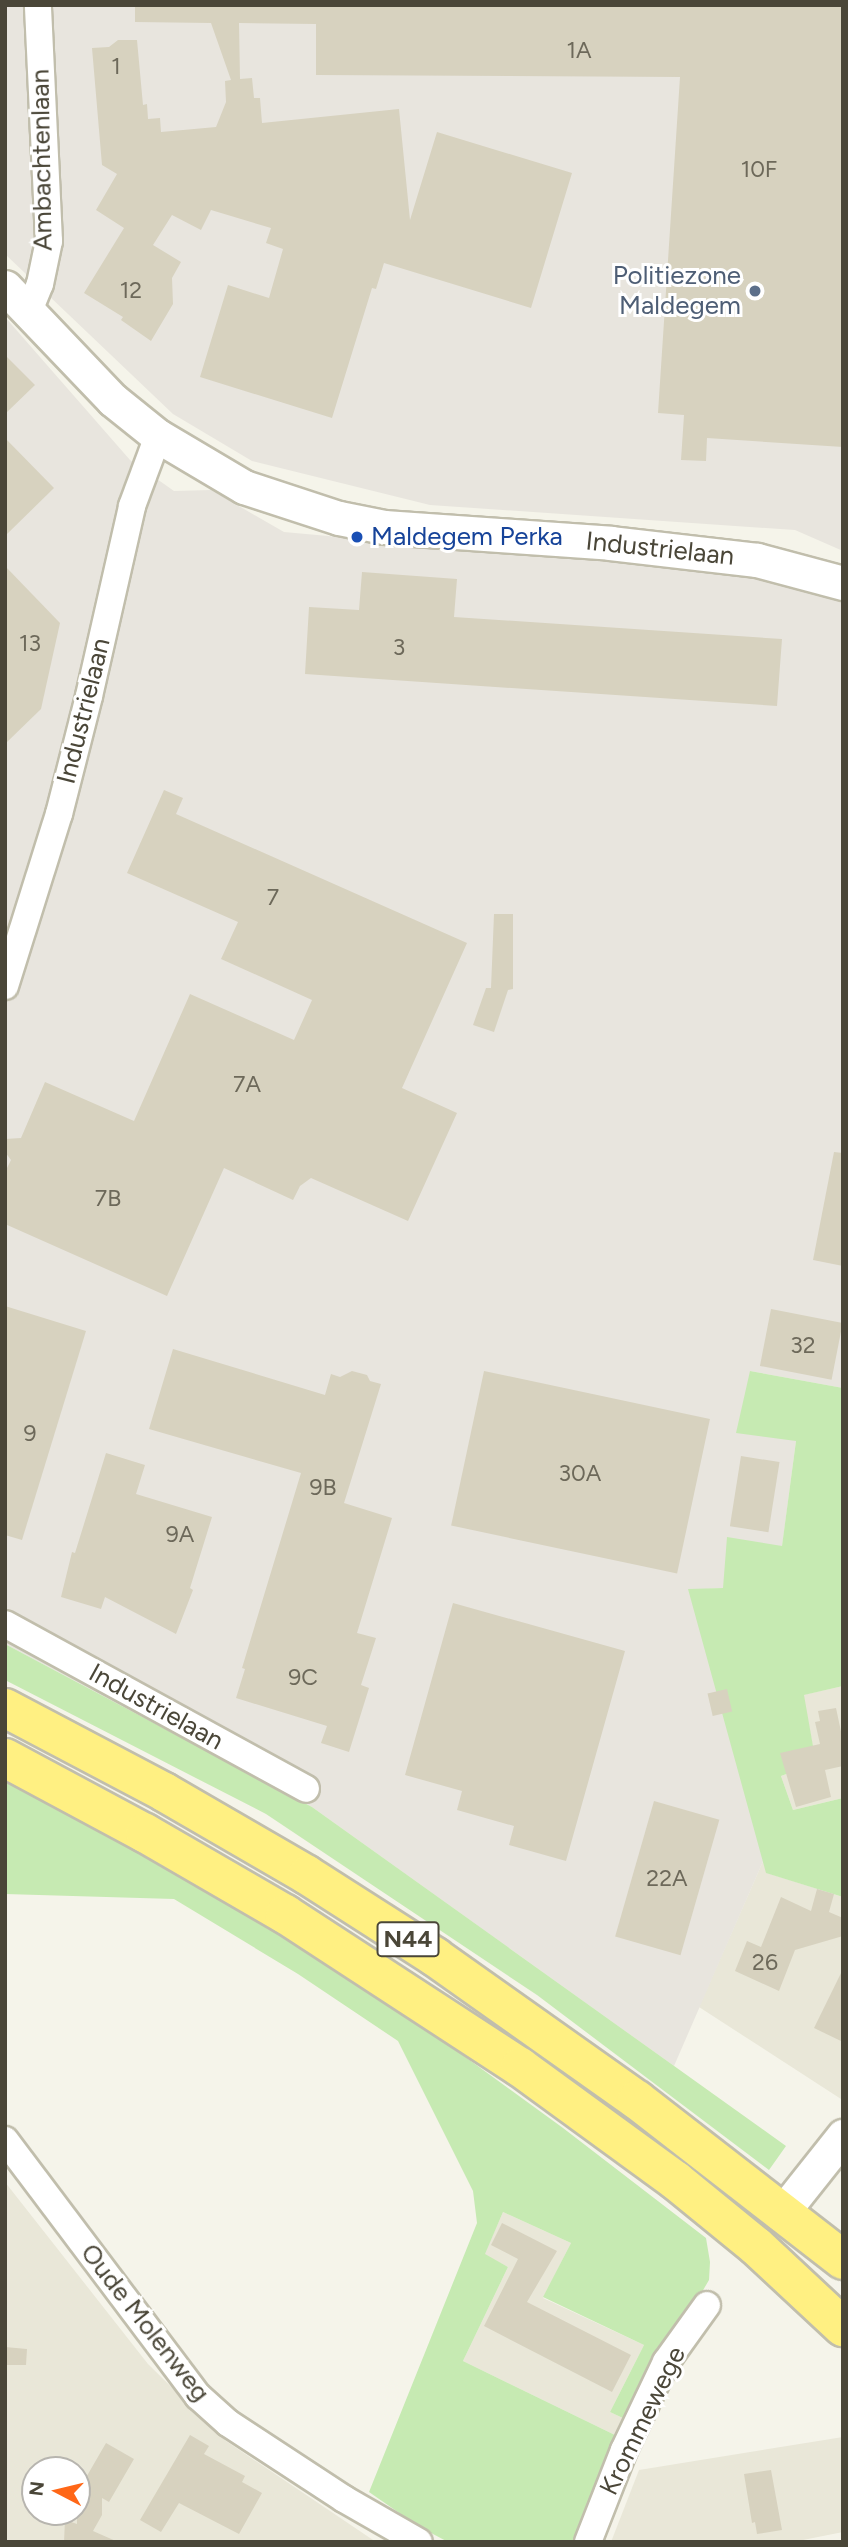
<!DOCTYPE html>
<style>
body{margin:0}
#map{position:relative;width:848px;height:2547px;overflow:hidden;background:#f5f4ea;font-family:Figtree,sans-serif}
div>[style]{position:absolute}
.residential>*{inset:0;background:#e9e7d8}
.industrial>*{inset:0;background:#e8e5de}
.green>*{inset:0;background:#c6eab2}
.building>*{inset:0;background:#d7d2bf;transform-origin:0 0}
.roads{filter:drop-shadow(2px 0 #c1beac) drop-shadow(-2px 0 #c1beac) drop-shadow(0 2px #c1beac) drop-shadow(0 -2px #c1beac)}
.minor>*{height:26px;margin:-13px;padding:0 13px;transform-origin:13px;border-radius:13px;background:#fff}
.tertiary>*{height:33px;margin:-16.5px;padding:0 16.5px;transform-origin:16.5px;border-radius:16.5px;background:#fff}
.trunk>*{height:38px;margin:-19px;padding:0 19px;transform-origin:19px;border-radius:19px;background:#fff082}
.dots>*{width:19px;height:19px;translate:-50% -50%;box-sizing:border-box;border:4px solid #fff;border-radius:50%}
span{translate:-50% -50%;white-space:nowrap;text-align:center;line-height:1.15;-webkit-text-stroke:6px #fff;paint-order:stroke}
.number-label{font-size:23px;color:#6d695a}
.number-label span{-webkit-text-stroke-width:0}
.shield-label span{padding:2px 5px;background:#fff;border:2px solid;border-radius:5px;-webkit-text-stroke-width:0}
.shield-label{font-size:24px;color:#4a4638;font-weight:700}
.street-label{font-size:26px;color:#4a4638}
.service-label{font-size:26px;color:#4e5e75}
.right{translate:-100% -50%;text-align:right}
.transit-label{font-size:26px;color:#164399}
.left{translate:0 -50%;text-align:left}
.frame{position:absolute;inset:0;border:7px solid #4a4638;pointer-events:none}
.north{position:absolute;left:21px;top:2456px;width:70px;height:70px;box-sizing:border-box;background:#fff;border:2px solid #b7b5af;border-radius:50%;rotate:277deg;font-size:19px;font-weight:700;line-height:28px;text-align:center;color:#4a4638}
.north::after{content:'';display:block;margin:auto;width:24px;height:32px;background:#ff6717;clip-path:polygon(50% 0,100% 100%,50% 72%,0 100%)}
</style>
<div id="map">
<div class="residential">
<i style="clip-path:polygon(843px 1686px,843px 1798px,793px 1810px,781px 1776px,816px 1763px,803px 1695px)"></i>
<i style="clip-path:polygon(764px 1859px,767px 1873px,843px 1897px,841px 2099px,699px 2007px)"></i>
<i style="clip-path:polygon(evenodd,5px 2182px,148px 2364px,226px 2441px,376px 2542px,5px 2542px,5px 2182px,35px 2470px,77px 2470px,77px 2512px,35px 2512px,35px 2470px)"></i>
<i style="clip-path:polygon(503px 2212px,571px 2243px,543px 2298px,644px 2345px,610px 2412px,627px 2420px,617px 2436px,463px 2361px,508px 2267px,484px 2255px)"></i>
<i style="clip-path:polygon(843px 2437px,843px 2532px,793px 2542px,611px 2542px,639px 2470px)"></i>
</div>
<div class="industrial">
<i style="clip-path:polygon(5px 5px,843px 5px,843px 551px,795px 530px,430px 505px,252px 461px,173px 414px,5px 254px)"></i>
<i style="clip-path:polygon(5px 317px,130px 460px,174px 491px,211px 490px,284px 532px,769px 576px,843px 600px,843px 1388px,750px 1371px,796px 1441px,782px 1547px,723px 1588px,689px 1590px,764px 1859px,674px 2066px,312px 1807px,5px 1644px)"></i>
</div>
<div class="green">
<i style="clip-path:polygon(750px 1371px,843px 1388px,843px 1686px,804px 1695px,816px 1763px,781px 1776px,793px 1810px,843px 1798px,843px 1897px,766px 1873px,688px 1589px,723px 1588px,727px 1537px,782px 1546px,796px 1441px,736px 1433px)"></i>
<i style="clip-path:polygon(5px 1644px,312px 1807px,786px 2146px,769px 2170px,537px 1995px,266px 1814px,5px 1680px)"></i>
<i style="clip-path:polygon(5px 1781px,154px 1855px,376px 1992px,563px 2128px,706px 2238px,710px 2262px,709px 2280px,627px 2420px,610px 2412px,644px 2345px,543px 2297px,571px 2243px,503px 2212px,485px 2254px,508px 2267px,463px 2361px,617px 2436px,578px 2542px,448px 2542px,418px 2526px,369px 2492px,477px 2223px,473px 2191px,398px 2041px,298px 1974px,174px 1899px,5px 1894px)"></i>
</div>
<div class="building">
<i style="clip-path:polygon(135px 5px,843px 5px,843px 447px,707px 438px,706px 461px,681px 460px,684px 415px,658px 413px,680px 77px,316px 75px,316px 24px,239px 23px,240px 79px,252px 78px,254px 98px,260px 98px,262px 123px,399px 109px,410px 220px,437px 132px,572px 173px,531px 308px,384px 263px,376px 289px,372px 288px,332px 418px,200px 377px,228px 285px,269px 298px,283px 249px,266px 243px,271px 228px,211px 210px,201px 230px,172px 215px,153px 245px,181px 262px,172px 278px,173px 304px,151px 341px,121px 320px,123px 317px,84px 293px,124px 228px,96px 210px,117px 174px,102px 165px,92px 48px,109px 47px,118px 40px,137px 40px,143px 105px,147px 104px,148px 119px,160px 118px,161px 132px,216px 127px,226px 102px,225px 81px,231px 80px,211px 23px,135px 22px)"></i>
<i style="clip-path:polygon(5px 355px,35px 385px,5px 414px)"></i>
<i style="clip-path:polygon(5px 438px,54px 488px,5px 536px)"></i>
<i style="clip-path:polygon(5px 566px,60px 623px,41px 709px,5px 744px)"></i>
<i style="clip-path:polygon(362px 572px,457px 579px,454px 617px,782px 639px,777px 706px,305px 674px,309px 607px,359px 610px)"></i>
<i style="clip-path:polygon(164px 790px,183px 798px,176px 814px,467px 943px,402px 1088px,457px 1113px,408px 1221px,311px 1178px,300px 1186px,293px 1200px,224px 1168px,167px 1296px,5px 1224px,5px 1172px,11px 1160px,5px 1152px,5px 1139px,21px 1138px,45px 1082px,134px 1121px,190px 994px,294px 1040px,312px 1000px,221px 959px,238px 922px,127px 873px)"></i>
<i style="clip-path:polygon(494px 914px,513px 914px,513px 989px,508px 990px,494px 1032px,473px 1025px,486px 988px,491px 988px)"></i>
<i style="clip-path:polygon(834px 1152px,843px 1153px,843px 1266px,813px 1260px)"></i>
<i style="clip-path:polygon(5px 1306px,86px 1331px,22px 1540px,5px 1535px)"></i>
<i style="left:771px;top:1309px;width:73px;height:58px;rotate:11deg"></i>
<i style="clip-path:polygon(173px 1349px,325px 1395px,331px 1374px,340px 1377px,352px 1371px,367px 1375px,370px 1381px,381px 1384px,344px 1503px,392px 1518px,357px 1633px,376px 1638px,361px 1685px,369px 1688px,349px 1752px,321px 1743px,327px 1726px,236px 1698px,245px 1669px,242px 1668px,301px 1473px,149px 1429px)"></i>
<i style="left:484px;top:1371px;width:231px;height:158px;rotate:12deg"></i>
<i style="clip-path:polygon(106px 1453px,145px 1465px,136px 1494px,212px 1517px,190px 1588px,193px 1590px,176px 1634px,105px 1597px,101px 1609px,61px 1597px,72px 1552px,75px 1553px)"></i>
<i style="left:741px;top:1456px;width:39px;height:71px;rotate:9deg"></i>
<i style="clip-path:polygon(453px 1603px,625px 1651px,566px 1861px,509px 1845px,514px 1826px,457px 1810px,462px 1791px,405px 1775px)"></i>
<i style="left:727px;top:1689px;width:23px;height:20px;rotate:77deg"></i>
<i style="clip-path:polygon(836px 1708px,843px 1741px,843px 1766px,825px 1770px,831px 1797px,796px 1807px,780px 1753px,820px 1744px,815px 1722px,820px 1721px,818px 1711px)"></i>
<i style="left:654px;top:1801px;width:68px;height:141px;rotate:16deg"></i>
<i style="clip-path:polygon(817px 1889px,834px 1894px,829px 1912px,843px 1918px,843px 1936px,795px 1950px,779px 1991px,735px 1971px,747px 1941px,761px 1947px,781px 1897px,811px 1911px)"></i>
<i style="clip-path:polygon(843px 1969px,843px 2042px,814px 2028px)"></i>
<i style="clip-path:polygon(502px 2223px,557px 2251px,527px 2302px,631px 2355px,612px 2392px,484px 2326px,518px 2259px,491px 2245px)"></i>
<i style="clip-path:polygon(5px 2347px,27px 2349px,26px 2365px,5px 2365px)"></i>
<i style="clip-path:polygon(190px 2435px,209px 2446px,204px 2454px,245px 2476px,242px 2482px,262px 2493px,239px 2534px,179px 2503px,161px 2532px,140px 2520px)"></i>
<i style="clip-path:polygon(106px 2443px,134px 2459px,109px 2502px,102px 2498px,102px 2515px,93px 2531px,118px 2542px,64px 2542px,65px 2520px,77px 2524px,77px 2493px)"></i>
<i style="clip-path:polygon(771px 2470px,782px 2530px,757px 2534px,755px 2522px,752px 2523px,744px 2474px)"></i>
</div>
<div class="roads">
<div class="minor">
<i style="left:29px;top:311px;width:29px;rotate:-68deg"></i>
<i style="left:40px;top:284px;width:44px;rotate:-78.2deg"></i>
<i style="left:49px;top:241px;width:236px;rotate:-92.7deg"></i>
<i style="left:5px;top:986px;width:180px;rotate:-72.6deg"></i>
<i style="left:59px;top:814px;width:122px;rotate:-75.7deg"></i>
<i style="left:89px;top:696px;width:195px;rotate:-77.2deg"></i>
<i style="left:132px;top:506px;width:75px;rotate:-69.6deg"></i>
<i style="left:5px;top:1624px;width:343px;rotate:28.7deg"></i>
<i style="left:5px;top:2140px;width:321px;rotate:53deg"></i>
<i style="left:198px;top:2396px;width:40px;rotate:42deg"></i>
<i style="left:228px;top:2423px;width:139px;rotate:33.2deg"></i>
<i style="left:344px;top:2499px;width:86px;rotate:29.8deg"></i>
<i style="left:588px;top:2542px;width:99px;rotate:-68.6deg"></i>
<i style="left:624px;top:2450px;width:98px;rotate:-64.5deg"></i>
<i style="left:666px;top:2362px;width:70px;rotate:-54.3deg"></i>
</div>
<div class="tertiary">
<i style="left:5px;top:287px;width:156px;rotate:46.3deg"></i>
<i style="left:113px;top:400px;width:58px;rotate:38.7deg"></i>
<i style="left:158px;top:436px;width:100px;rotate:30.7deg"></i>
<i style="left:244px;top:487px;width:100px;rotate:18.1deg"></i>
<i style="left:339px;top:518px;width:46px;rotate:11.3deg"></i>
<i style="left:384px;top:527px;width:227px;rotate:4deg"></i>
<i style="left:610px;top:543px;width:148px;rotate:6.6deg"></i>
<i style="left:757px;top:560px;width:89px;rotate:15deg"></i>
<i style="left:781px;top:2214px;width:100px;rotate:-51.5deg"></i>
</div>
<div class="trunk">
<i style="left:5px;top:1708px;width:180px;rotate:27.8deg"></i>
<i style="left:164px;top:1792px;width:165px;rotate:30.1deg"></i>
<i style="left:307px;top:1875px;width:152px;rotate:32.6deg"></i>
<i style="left:435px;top:1957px;width:247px;rotate:35.3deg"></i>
<i style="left:637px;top:2100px;width:261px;rotate:37.8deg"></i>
<i style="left:5px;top:1758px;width:159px;rotate:28.2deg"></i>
<i style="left:145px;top:1833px;width:162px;rotate:30.1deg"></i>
<i style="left:285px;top:1914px;width:280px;rotate:33.1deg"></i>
<i style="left:520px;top:2067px;width:192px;rotate:36.1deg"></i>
<i style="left:675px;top:2180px;width:104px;rotate:39.2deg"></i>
<i style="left:756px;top:2246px;width:119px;rotate:43deg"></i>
</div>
</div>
<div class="dots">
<i style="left:755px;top:291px;background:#5c6f8a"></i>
<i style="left:357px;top:537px;background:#1a4fb4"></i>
</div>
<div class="number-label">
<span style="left:579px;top:50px">1A</span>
<span style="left:116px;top:66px">1</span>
<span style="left:759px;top:169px">10F</span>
<span style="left:131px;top:290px">12</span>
<span style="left:30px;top:643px">13</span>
<span style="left:399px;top:647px">3</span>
<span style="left:273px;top:897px">7</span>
<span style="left:247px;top:1084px">7A</span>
<span style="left:108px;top:1198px">7B</span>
<span style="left:803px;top:1345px">32</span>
<span style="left:30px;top:1433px">9</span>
<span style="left:580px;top:1473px">30A</span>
<span style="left:323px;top:1487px">9B</span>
<span style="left:180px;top:1534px">9A</span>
<span style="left:303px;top:1677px">9C</span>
<span style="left:667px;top:1878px">22A</span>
<span style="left:765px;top:1962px">26</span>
</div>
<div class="shield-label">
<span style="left:408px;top:1939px">N44</span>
</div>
<div class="street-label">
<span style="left:42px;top:160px;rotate:-91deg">Ambachtenlaan</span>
<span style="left:660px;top:549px;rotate:6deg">Industrielaan</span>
<span style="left:84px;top:711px;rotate:-76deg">Industrielaan</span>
<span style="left:156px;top:1707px;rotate:29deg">Industrielaan</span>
<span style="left:145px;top:2323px;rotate:52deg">Oude Molenweg</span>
<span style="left:643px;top:2421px;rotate:-64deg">Krommewege</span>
</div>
<div class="service-label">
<span class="right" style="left:741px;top:291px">Politiezone<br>Maldegem</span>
</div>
<div class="transit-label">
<span class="left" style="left:371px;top:537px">Maldegem Perka</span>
</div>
<div class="frame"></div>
<div class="north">N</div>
</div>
